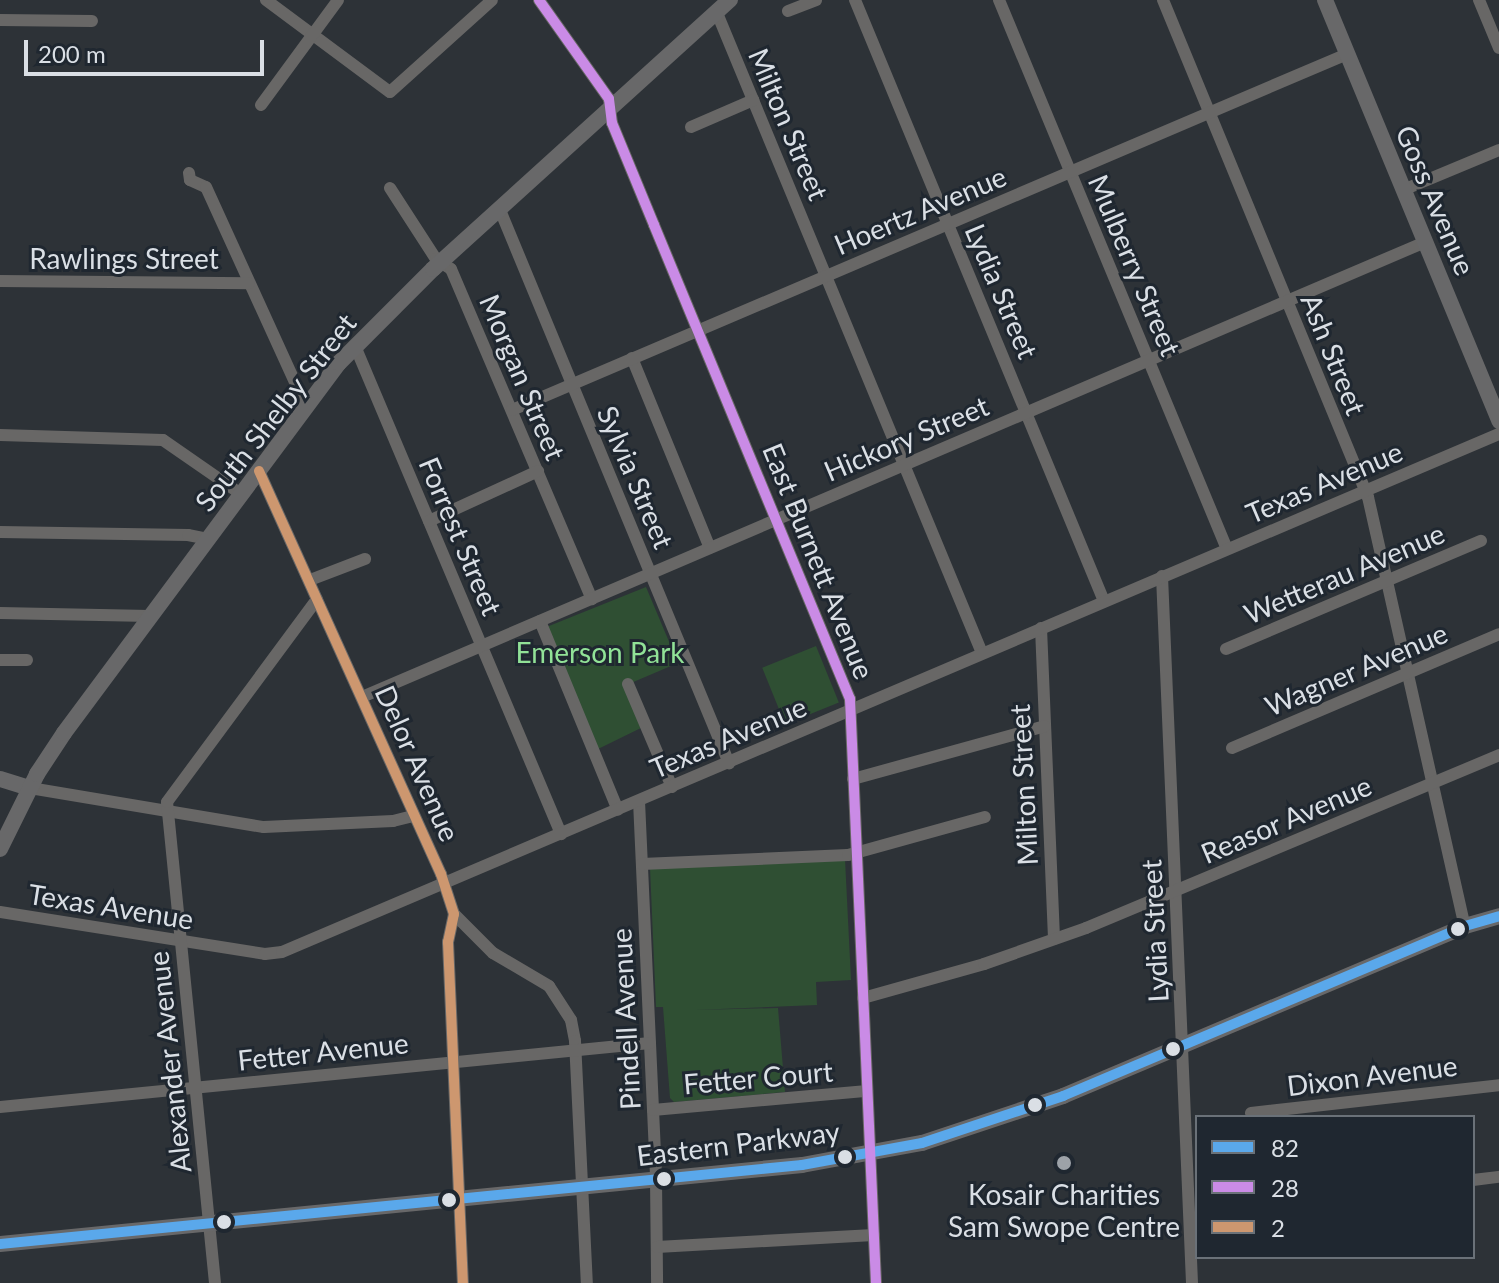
<!DOCTYPE html>
<style>
body{margin:0}
#map{position:relative;width:1499px;height:1283px;overflow:hidden;background:#2d3237;font-family:Lato,sans-serif}
div>[style]{position:absolute}
.green>*{inset:0;background:#2f4f33;transform-origin:0 0}
.minor>*{height:12px;margin:-6px;padding:0 6px;transform-origin:6px;border-radius:6px;background:#686766}
.major>*{height:16px;margin:-8px;padding:0 8px;transform-origin:8px;border-radius:8px;background:#686869}
.bus-1>*{height:10px;margin:-5px;padding:0 5px;transform-origin:5px;border-radius:5px;background:#5aa8eb}
.bus-2>*{height:10px;margin:-5px;padding:0 5px;transform-origin:5px;border-radius:5px;background:#ca8be6}
.bus-3>*{height:10px;margin:-5px;padding:0 5px;transform-origin:5px;border-radius:5px;background:#cd976f}
.dots>*{width:22px;height:22px;translate:-50% -50%;box-sizing:border-box;border:4px solid #1f2730;border-radius:50%}
span{translate:-50% -50%;white-space:nowrap;text-align:center;line-height:1.15;-webkit-text-stroke:6px #1f2730;paint-order:stroke}
.street-label{font-size:28px;color:#dadfe5}
.park-label{font-size:28px;color:#91e297}
.poi-label{font-size:28px;color:#dadfe5}
.legend{position:absolute;left:1195px;top:1115px;width:280px;height:144px;box-sizing:border-box;background:#1f2730;border:2px solid #6a7178;margin:0;padding:10px 14px;list-style:none;font-size:24px;color:#dadfe5}
.legend li{display:flex;align-items:center;gap:16px;height:40px}
.legend b{width:40px;border:2px solid #6a7178}
.scale{position:absolute;left:24px;top:40px;width:240px;height:36px;box-sizing:border-box;border:4px solid #dadfe5;border-top:0;padding-left:10px;font-size:24px;line-height:28px;white-space:nowrap;color:#dadfe5;-webkit-text-stroke:6px #1f2730;paint-order:stroke}
</style>
<div id="map">
<div class="green">
<i style="clip-path:polygon(646px 587px,678px 663px,624px 686px,643px 727px,596px 750px,544px 628px)"></i>
<i style="left:816px;top:646px;width:61px;height:58px;rotate:68deg"></i>
<i style="clip-path:polygon(845px 859px,851px 980px,816px 982px,817px 1005px,695px 1010px,778px 1008px,785px 1092px,674px 1102px,670px 1098px,663px 1007px,656px 1007px,650px 868px)"></i>
</div>
<div class="minor">
<i style="left:266px;top:0;width:154px;rotate:36.6deg"></i>
<i style="left:390px;top:92px;width:137px;rotate:-42deg"></i>
<i style="left:539px;top:0;width:121px;rotate:54.7deg"></i>
<i style="left:609px;top:99px;width:24px;rotate:83deg"></i>
<i style="left:612px;top:123px;width:110px;rotate:67.6deg"></i>
<i style="left:654px;top:225px;width:513px;rotate:67.53deg"></i>
<i style="left:850px;top:699px;width:585px;rotate:87.45deg"></i>
<i style="left:855px;top:0;width:651px;rotate:67.5deg"></i>
<i style="left:999px;top:0;width:594px;rotate:67.45deg"></i>
<i style="left:1163px;top:0;width:538px;rotate:67.59deg"></i>
<i style="left:1368px;top:497px;width:440px;rotate:77.3deg"></i>
<i style="left:1479px;top:0;width:52px;rotate:67.4deg"></i>
<i style="left:788px;top:11px;width:30px;rotate:-21deg"></i>
<i style="left:717px;top:13px;width:693px;rotate:67.51deg"></i>
<i style="left:0;top:20px;width:92px;rotate:0.6deg"></i>
<i style="left:261px;top:105px;width:130px;rotate:-53.7deg"></i>
<i style="left:691px;top:127px;width:68px;rotate:-23.5deg"></i>
<i style="left:189px;top:173px;width:7px;rotate:82deg"></i>
<i style="left:190px;top:180px;width:17px;rotate:24deg"></i>
<i style="left:206px;top:187px;width:241px;rotate:65.5deg"></i>
<i style="left:390px;top:188px;width:85px;rotate:57.1deg"></i>
<i style="left:436px;top:259px;width:18px;rotate:34deg"></i>
<i style="left:451px;top:269px;width:359px;rotate:66.9deg"></i>
<i style="left:1403px;top:190px;width:104px;rotate:-22.6deg"></i>
<i style="left:500px;top:210px;width:599px;rotate:67.51deg"></i>
<i style="left:0;top:281px;width:249px;rotate:0.5deg"></i>
<i style="left:355px;top:346px;width:530px;rotate:67.11deg"></i>
<i style="left:632px;top:358px;width:205px;rotate:67.7deg"></i>
<i style="left:512px;top:410px;width:908px;rotate:-23.09deg"></i>
<i style="left:0;top:435px;width:163px;rotate:1.8deg"></i>
<i style="left:163px;top:440px;width:95px;rotate:34.7deg"></i>
<i style="left:259px;top:471px;width:442px;rotate:65.7deg"></i>
<i style="left:441px;top:874px;width:42px;rotate:72deg"></i>
<i style="left:454px;top:914px;width:29px;rotate:102deg"></i>
<i style="left:448px;top:942px;width:341px;rotate:87.5deg"></i>
<i style="left:429px;top:521px;width:120px;rotate:-24.6deg"></i>
<i style="left:0;top:532px;width:188px;rotate:0.9deg"></i>
<i style="left:188px;top:535px;width:20px;rotate:11deg"></i>
<i style="left:1162px;top:576px;width:708px;rotate:87.57deg"></i>
<i style="left:310px;top:580px;width:59px;rotate:-20.9deg"></i>
<i style="left:0;top:613px;width:150px;rotate:1.1deg"></i>
<i style="left:540px;top:621px;width:204px;rotate:67.6deg"></i>
<i style="left:1041px;top:628px;width:311px;rotate:87.6deg"></i>
<i style="left:1226px;top:649px;width:277px;rotate:-23deg"></i>
<i style="left:0;top:660px;width:27px"></i>
<i style="left:628px;top:684px;width:112px;rotate:66.9deg"></i>
<i style="left:362px;top:697px;width:1156px;rotate:-23.17deg"></i>
<i style="left:1232px;top:748px;width:290px;rotate:-23.1deg"></i>
<i style="left:853px;top:779px;width:199px;rotate:-15.4deg"></i>
<i style="left:30px;top:788px;width:237px;rotate:9.5deg"></i>
<i style="left:264px;top:827px;width:129px;rotate:-2.7deg"></i>
<i style="left:393px;top:821px;width:21px;rotate:-14deg"></i>
<i style="left:639px;top:801px;width:378px;rotate:87.4deg"></i>
<i style="left:656px;top:1179px;width:104px;rotate:89.4deg"></i>
<i style="left:642px;top:864px;width:206px;rotate:-2.5deg"></i>
<i style="left:848px;top:855px;width:142px;rotate:-15.5deg"></i>
<i style="left:0;top:912px;width:268px;rotate:9deg"></i>
<i style="left:265px;top:954px;width:17px;rotate:-7deg"></i>
<i style="left:282px;top:952px;width:1323px;rotate:-23.06deg"></i>
<i style="left:454px;top:914px;width:55px;rotate:45deg"></i>
<i style="left:493px;top:953px;width:65px;rotate:30.5deg"></i>
<i style="left:549px;top:986px;width:40px;rotate:57.1deg"></i>
<i style="left:571px;top:1020px;width:21px;rotate:79deg"></i>
<i style="left:575px;top:1041px;width:242px;rotate:87.2deg"></i>
<i style="left:863px;top:998px;width:126px;rotate:-15.7deg"></i>
<i style="left:984px;top:964px;width:108px;rotate:-19.4deg"></i>
<i style="left:1086px;top:928px;width:448px;rotate:-22.7deg"></i>
<i style="left:0;top:1107px;width:653px;rotate:-5.62deg"></i>
<i style="left:653px;top:1110px;width:215px;rotate:-5.1deg"></i>
<i style="left:1251px;top:1113px;width:250px;rotate:-6.4deg"></i>
<i style="left:1473px;top:1180px;width:26px;rotate:-7deg"></i>
<i style="left:657px;top:1247px;width:217px;rotate:-3.2deg"></i>
<i style="left:215px;top:1283px;width:483px;rotate:-95.7deg"></i>
<i style="left:167px;top:802px;width:252px;rotate:-53.5deg"></i>
</div>
<div class="major">
<i style="left:1325px;top:0;width:456px;rotate:67.5deg"></i>
<i style="left:0;top:779px;width:31px;rotate:17deg"></i>
<i style="left:0;top:849px;width:84px;rotate:-63.7deg"></i>
<i style="left:37px;top:774px;width:49px;rotate:-56.6deg"></i>
<i style="left:64px;top:733px;width:461px;rotate:-53.4deg"></i>
<i style="left:339px;top:363px;width:133px;rotate:-45deg"></i>
<i style="left:433px;top:269px;width:401px;rotate:-42.2deg"></i>
<i style="left:0;top:1244px;width:806px;rotate:-5.63deg"></i>
<i style="left:802px;top:1165px;width:122px;rotate:-10.4deg"></i>
<i style="left:922px;top:1143px;width:149px;rotate:-18.4deg"></i>
<i style="left:1063px;top:1096px;width:436px;rotate:-22.9deg"></i>
<i style="left:1465px;top:926px;width:35px;rotate:-16deg"></i>
</div>
<div class="bus-1">
<i style="left:0;top:1244px;width:806px;rotate:-5.63deg"></i>
<i style="left:802px;top:1165px;width:122px;rotate:-10.4deg"></i>
<i style="left:922px;top:1143px;width:149px;rotate:-18.4deg"></i>
<i style="left:1063px;top:1096px;width:436px;rotate:-22.9deg"></i>
<i style="left:1465px;top:926px;width:35px;rotate:-16deg"></i>
</div>
<div class="bus-2">
<i style="left:539px;top:0;width:121px;rotate:54.7deg"></i>
<i style="left:609px;top:99px;width:24px;rotate:83deg"></i>
<i style="left:612px;top:123px;width:110px;rotate:67.6deg"></i>
<i style="left:654px;top:225px;width:513px;rotate:67.53deg"></i>
<i style="left:850px;top:699px;width:585px;rotate:87.45deg"></i>
</div>
<div class="bus-3">
<i style="left:259px;top:471px;width:442px;rotate:65.7deg"></i>
<i style="left:441px;top:874px;width:42px;rotate:72deg"></i>
<i style="left:454px;top:914px;width:29px;rotate:102deg"></i>
<i style="left:448px;top:942px;width:341px;rotate:87.5deg"></i>
</div>
<div class="dots">
<i style="left:1458px;top:929px;background:#dadfe5"></i>
<i style="left:1173px;top:1049px;background:#dadfe5"></i>
<i style="left:1035px;top:1105px;background:#dadfe5"></i>
<i style="left:845px;top:1157px;background:#dadfe5"></i>
<i style="left:1064px;top:1163px;background:#9da2a8"></i>
<i style="left:664px;top:1179px;background:#dadfe5"></i>
<i style="left:449px;top:1200px;background:#dadfe5"></i>
<i style="left:224px;top:1222px;background:#dadfe5"></i>
</div>
<div class="street-label">
<span style="left:789px;top:124px;rotate:67deg">Milton Street</span>
<span style="left:1436px;top:200px;rotate:67deg">Goss Avenue</span>
<span style="left:920px;top:210px;rotate:-23deg">Hoertz Avenue</span>
<span style="left:124px;top:258px">Rawlings Street</span>
<span style="left:1135px;top:265px;rotate:67deg">Mulberry Street</span>
<span style="left:1002px;top:291px;rotate:67deg">Lydia Street</span>
<span style="left:1334px;top:354px;rotate:68deg">Ash Street</span>
<span style="left:523px;top:377px;rotate:67deg">Morgan Street</span>
<span style="left:275px;top:412px;rotate:-52deg">South Shelby Street</span>
<span style="left:906px;top:438px;rotate:-23deg">Hickory Street</span>
<span style="left:636px;top:477px;rotate:67deg">Sylvia Street</span>
<span style="left:1324px;top:482px;rotate:-23deg">Texas Avenue</span>
<span style="left:461px;top:536px;rotate:67deg">Forrest Street</span>
<span style="left:819px;top:561px;rotate:68deg">East Burnett Avenue</span>
<span style="left:1344px;top:573px;rotate:-23deg">Wetterau Avenue</span>
<span style="left:1356px;top:669px;rotate:-23deg">Wagner Avenue</span>
<span style="left:728px;top:737px;rotate:-23deg">Texas Avenue</span>
<span style="left:418px;top:763px;rotate:66deg">Delor Avenue</span>
<span style="left:1023px;top:785px;rotate:-93deg">Milton Street</span>
<span style="left:1286px;top:819px;rotate:-23deg">Reasor Avenue</span>
<span style="left:111px;top:906px;rotate:9deg">Texas Avenue</span>
<span style="left:1154px;top:931px;rotate:-93deg">Lydia Street</span>
<span style="left:625px;top:1019px;rotate:-93deg">Pindell Avenue</span>
<span style="left:323px;top:1051px;rotate:-6deg">Fetter Avenue</span>
<span style="left:169px;top:1062px;rotate:-96deg">Alexander Avenue</span>
<span style="left:1372px;top:1075px;rotate:-7deg">Dixon Avenue</span>
<span style="left:758px;top:1077px;rotate:-5deg">Fetter Court</span>
<span style="left:738px;top:1143px;rotate:-7deg">Eastern Parkway</span>
</div>
<div class="park-label">
<span style="left:600px;top:652px">Emerson Park</span>
</div>
<div class="poi-label">
<span style="left:1064px;top:1210px">Kosair Charities<br>Sam Swope Centre</span>
</div>
<ul class="legend">
<li><b style="height:10px;background:#5aa8eb"></b>82</li>
<li><b style="height:10px;background:#ca8be6"></b>28</li>
<li><b style="height:10px;background:#cd976f"></b>2</li>
</ul>
<div class="scale">200 m</div>
</div>
